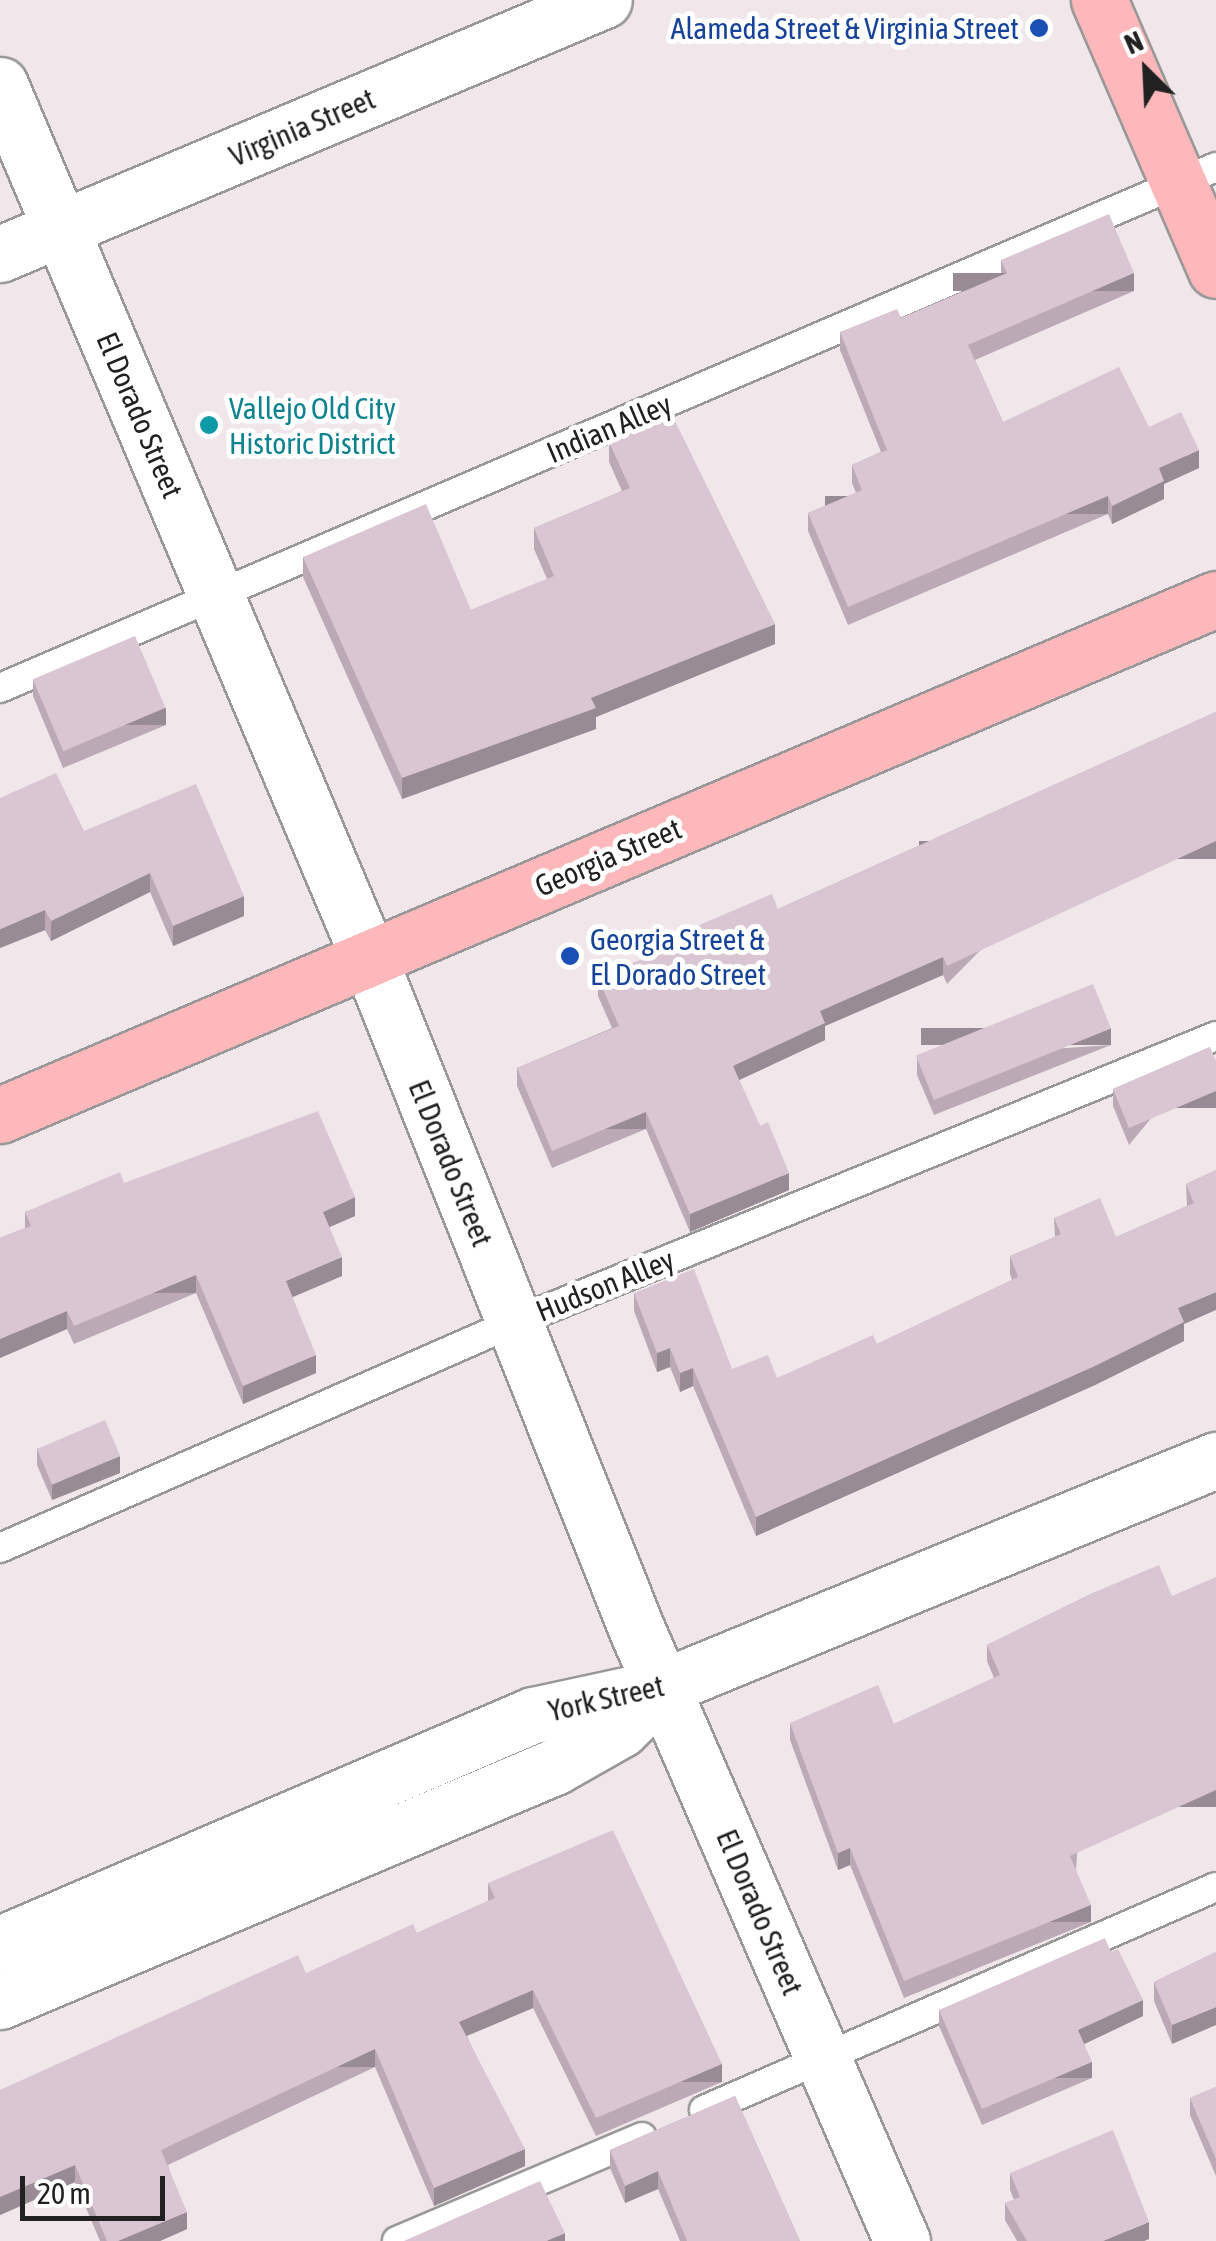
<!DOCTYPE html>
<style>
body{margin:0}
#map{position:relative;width:1216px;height:2241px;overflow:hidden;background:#f1e7eb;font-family:"Asap Condensed",sans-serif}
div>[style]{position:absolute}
.roads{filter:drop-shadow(2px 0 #989898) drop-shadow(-2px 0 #989898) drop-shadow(0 2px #989898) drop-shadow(0 -2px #989898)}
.lane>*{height:28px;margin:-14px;padding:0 14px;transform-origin:14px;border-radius:14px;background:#fff}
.street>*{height:55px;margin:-27.5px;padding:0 27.5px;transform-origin:27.5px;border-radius:27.5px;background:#fff}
.secondary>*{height:55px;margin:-27.5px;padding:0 27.5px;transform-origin:27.5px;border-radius:27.5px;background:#feb8bb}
.wall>*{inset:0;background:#bbaab5}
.shaded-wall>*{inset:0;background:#988b93;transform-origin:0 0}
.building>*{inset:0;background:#d9c6d2;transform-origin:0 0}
.dots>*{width:28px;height:28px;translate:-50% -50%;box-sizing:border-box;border:5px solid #fff;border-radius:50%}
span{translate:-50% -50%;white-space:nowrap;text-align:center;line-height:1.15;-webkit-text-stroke:10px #fff;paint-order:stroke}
.transit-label{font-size:30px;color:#164399}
.right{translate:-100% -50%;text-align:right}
.left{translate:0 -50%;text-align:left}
.street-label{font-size:30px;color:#212121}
.culture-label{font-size:30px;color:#0d838f}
.north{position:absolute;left:1096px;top:20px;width:100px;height:100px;-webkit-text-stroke:8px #fff;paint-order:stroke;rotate:336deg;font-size:28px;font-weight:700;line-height:40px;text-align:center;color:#212121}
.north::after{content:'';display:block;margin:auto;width:35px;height:45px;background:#212121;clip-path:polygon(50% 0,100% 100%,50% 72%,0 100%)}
.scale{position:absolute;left:20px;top:2176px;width:145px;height:45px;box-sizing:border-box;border:5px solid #212121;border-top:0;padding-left:12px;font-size:30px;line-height:35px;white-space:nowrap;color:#212121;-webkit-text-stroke:8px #fff;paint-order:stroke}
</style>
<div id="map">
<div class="roads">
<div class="lane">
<i style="left:0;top:688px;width:1323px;rotate:-23.19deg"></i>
<i style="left:0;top:1548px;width:562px;rotate:-23.69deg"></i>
<i style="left:515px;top:1322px;width:757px;rotate:-22.19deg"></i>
<i style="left:704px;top:2110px;width:558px;rotate:-23.54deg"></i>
<i style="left:397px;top:2241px;width:266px;rotate:-23deg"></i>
</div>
<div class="street">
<i style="left:0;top:85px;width:948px;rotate:67.09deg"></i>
<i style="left:369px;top:958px;width:723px;rotate:68.26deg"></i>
<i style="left:637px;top:1630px;width:666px;rotate:66.55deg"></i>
<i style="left:0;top:254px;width:655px;rotate:-22.81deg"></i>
<i style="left:0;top:1944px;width:580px;rotate:-23.25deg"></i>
<i style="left:533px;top:1715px;width:133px;rotate:-12.2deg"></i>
<i style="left:663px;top:1687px;width:598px;rotate:-22.32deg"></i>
<i style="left:0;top:2001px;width:601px;rotate:-22.9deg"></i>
<i style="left:554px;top:1767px;width:77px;rotate:-29.6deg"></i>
<i style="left:621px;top:1729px;width:51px;rotate:-45deg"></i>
</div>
<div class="secondary">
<i style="left:1099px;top:0;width:294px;rotate:66.6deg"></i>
<i style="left:0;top:1115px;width:1321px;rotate:-22.99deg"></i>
</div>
</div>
<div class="wall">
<i style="clip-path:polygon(1001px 260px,1134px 291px,975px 360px,1003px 422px,1149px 427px,1199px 468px,1164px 484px,1164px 499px,1112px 524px,1108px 514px,848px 625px,808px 531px,808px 513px,856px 493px,852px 483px,852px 465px,881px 452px,840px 350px,840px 332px,901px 318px,1001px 275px)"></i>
<i style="clip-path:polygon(609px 442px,775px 644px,596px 717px,596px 729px,402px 799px,303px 577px,303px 557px,471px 610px,547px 579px,534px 549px,534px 528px,622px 491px,609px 462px)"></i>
<i style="clip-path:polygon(33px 679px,166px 725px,63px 768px,33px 696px)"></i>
<i style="clip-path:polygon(1216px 712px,947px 984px,943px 975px,825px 1026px,825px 1040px,739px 1080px,789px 1190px,690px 1232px,646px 1129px,552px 1168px,517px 1086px,517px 1068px,612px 1028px,598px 996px,598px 978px,697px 936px,697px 926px,778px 909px)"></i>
<i style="clip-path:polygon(84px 831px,244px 916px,173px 946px,150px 892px,51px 941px,45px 930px,0 948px)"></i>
<i style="clip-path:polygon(1111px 1045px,934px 1115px,917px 1075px,917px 1058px)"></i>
<i style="clip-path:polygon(1210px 1047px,1129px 1145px,1113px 1106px,1113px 1089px)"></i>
<i style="clip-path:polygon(1216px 1170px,1184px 1324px,1184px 1341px,1095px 1385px,756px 1536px,693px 1386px,680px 1392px,670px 1367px,657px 1372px,634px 1311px,634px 1293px,732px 1369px,777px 1378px,877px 1344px,1012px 1280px,1010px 1274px,1010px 1256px,1055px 1237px,1054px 1218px,1116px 1237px,1187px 1206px,1186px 1184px)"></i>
<i style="clip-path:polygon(124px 1183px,355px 1216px,329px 1227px,342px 1276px,292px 1297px,316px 1373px,243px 1404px,196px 1293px,74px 1344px,67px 1329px,0 1358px,0 1238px,25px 1228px,25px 1212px)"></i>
<i style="clip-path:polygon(37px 1448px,120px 1473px,52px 1500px,37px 1465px)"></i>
<i style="clip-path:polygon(1095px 1592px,1076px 1870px,1091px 1922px,904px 1998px,850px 1865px,838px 1870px,790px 1740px,790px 1723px,894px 1724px,994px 1678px,987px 1661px,987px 1645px)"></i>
<i style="clip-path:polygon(488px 1883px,722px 2082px,596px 2136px,533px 2008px,467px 2036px,525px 2166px,434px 2206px,375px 2067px,168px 2165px,187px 2229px,160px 2241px,100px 2241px,75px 2182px,0 2215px,0 2090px,417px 1933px,488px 1901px)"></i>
<i style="clip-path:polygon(1111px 1952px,1143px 2016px,1084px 2044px,1092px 2078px,982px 2125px,939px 2026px,939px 2010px)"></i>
<i style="clip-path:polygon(1216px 1952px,1172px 2044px,1154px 2001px,1154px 1982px)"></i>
<i style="clip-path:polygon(1216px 2087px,1216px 2176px,1190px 2115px,1190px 2098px)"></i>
<i style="clip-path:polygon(735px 2096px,800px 2241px,680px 2241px,658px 2189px,625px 2203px,610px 2168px,610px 2150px)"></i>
<i style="clip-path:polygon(1010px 2173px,1149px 2239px,1144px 2241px,1017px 2241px,1005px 2220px,1005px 2203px,1014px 2200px,1010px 2190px)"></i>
</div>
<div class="shaded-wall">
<i style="left:1134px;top:273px;width:18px;height:181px;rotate:90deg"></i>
<i style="clip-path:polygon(1199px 450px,1199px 468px,1164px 484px,1164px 499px,1112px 524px,1112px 506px,1159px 468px)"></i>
<i style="left:1108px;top:496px;width:18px;height:283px;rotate:90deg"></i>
<i style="clip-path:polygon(775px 624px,775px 644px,596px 717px,596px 729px,402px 799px,402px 778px,591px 698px)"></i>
<i style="left:166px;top:708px;width:17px;height:112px;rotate:90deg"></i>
<i style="left:1216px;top:841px;width:18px;height:297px;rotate:90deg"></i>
<i style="clip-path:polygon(150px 873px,150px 892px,51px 941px,51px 921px)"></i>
<i style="clip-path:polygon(244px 896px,244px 916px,173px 946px,173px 926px)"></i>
<i style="clip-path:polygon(45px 910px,45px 930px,0 948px,0 929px)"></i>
<i style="clip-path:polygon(943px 957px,943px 975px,825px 1026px,825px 1040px,733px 1083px,733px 1066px,820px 1011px)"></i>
<i style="left:1111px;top:1028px;width:17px;height:190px;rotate:90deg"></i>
<i style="left:1216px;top:1091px;width:17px;height:95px;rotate:90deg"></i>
<i style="left:646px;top:1112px;width:17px;height:102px;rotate:90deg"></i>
<i style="clip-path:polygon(789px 1173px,789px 1190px,690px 1232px,690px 1214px)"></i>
<i style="clip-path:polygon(355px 1197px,355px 1216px,323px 1230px,323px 1212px)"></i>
<i style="clip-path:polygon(342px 1257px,342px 1276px,286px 1300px,286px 1281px)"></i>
<i style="left:196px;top:1275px;width:18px;height:132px;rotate:90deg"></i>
<i style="clip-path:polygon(1216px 1292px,1216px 1310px,1184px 1324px,1184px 1341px,1095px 1385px,756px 1536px,756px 1517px,1178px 1308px)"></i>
<i style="clip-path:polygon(67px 1311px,67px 1329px,0 1358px,0 1339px)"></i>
<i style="clip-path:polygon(670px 1348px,670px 1367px,657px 1372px,657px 1353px)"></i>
<i style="clip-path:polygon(316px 1355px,316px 1373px,243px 1404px,243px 1386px)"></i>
<i style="clip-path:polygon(693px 1368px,693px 1386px,680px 1392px,680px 1373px)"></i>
<i style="clip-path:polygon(120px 1456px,120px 1473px,52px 1500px,52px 1483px)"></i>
<i style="left:1216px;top:1790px;width:17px;height:160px;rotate:90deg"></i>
<i style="clip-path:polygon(850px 1848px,850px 1865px,838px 1870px,838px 1853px)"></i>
<i style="left:1091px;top:1905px;width:17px;height:202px;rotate:90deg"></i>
<i style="clip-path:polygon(533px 1990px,533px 2008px,459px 2039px,459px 2022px)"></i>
<i style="clip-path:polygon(1143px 2000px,1143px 2016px,1078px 2047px,1078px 2030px)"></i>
<i style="clip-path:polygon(1216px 2007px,1216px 2025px,1172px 2044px,1172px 2025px)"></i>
<i style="left:375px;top:2049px;width:18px;height:237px;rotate:90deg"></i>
<i style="left:1092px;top:2062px;width:16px;height:120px;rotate:90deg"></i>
<i style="left:722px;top:2064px;width:18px;height:137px;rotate:90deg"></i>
<i style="clip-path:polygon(525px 2149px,525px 2166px,434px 2206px,434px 2188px)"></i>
<i style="clip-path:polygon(75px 2165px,75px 2182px,0 2215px,0 2197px)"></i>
<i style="clip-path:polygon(658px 2171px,658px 2189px,625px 2203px,625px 2186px)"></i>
<i style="clip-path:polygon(187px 2212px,187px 2229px,160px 2241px,118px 2241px)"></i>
<i style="clip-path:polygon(1149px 2222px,1149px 2239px,1144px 2241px,1103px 2241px)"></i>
<i style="clip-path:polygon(565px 2233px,565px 2241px,546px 2241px)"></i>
</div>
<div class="building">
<i style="clip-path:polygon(1109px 214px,1134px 273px,968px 345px,1003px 422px,1119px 367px,1149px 427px,1181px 412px,1199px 450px,1159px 468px,1164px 481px,1112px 506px,1108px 496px,848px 607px,808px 513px,862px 490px,852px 465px,887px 450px,840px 332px,897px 309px,901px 318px,1007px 273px,1001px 260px)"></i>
<i style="clip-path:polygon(671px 413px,775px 624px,591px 698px,596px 708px,402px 778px,303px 557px,426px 504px,471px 610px,554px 576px,534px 528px,630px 488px,609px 442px)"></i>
<i style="left:135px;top:636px;width:78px;height:111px;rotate:67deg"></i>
<i style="clip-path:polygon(1216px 712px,1216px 841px,947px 966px,943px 957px,820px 1011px,825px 1023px,733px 1066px,760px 1126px,768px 1122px,789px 1173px,690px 1214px,646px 1112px,552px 1151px,517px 1068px,619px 1026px,598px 978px,700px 935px,697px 926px,772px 894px,778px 909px)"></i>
<i style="clip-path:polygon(56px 773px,84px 831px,196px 784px,244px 896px,173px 926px,150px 873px,51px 921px,45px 910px,0 929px,0 798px)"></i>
<i style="left:1093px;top:984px;width:48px;height:191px;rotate:68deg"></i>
<i style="clip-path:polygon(1210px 1047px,1216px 1061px,1216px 1091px,1129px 1128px,1113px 1089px)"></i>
<i style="clip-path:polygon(318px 1111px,355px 1197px,323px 1212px,342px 1257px,286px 1281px,316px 1355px,243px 1386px,196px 1275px,74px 1326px,67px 1311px,0 1339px,0 1238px,31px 1226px,25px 1212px,120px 1172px,124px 1183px)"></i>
<i style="clip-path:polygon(1216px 1170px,1216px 1292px,1178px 1308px,1184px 1322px,1095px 1366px,756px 1517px,693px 1368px,680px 1373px,670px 1348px,657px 1353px,634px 1293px,694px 1269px,732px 1369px,768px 1355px,777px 1378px,873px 1335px,877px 1344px,1018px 1277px,1010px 1256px,1061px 1234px,1054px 1218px,1100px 1198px,1116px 1237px,1194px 1203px,1186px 1184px)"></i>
<i style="left:105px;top:1420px;width:39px;height:74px;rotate:67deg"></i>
<i style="clip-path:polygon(1159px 1565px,1172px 1596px,1216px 1577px,1216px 1790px,1070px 1856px,1091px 1905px,904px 1981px,850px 1848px,838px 1853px,790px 1723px,878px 1685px,894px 1724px,1000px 1675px,987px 1645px,1095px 1592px)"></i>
<i style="clip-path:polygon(613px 1830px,722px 2064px,596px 2118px,533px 1990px,459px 2022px,525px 2149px,434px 2188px,375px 2049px,161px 2150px,187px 2212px,118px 2241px,107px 2241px,75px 2165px,0 2197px,0 2090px,298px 1955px,306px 1973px,413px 1924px,417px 1933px,495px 1898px,488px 1883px)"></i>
<i style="clip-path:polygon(1105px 1938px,1111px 1952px,1118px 1949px,1143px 2000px,1078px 2030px,1092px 2062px,982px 2109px,939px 2010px)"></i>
<i style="clip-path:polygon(1216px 1952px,1216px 2007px,1172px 2025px,1154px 1982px)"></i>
<i style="clip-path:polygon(1216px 2087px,1216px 2159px,1190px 2098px)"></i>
<i style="clip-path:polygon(735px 2096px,800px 2241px,687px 2241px,658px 2171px,625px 2186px,610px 2150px)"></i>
<i style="clip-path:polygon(1113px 2130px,1149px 2222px,1103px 2241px,1027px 2241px,1005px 2203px,1020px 2197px,1010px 2173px)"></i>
<i style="clip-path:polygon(540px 2181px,565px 2233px,546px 2241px,404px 2241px)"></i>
</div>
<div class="dots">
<i style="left:1039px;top:28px;background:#1a4fb4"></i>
<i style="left:209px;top:425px;background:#0f9aa8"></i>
<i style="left:570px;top:956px;background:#1a4fb4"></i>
</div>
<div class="transit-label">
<span class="right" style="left:1019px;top:28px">Alameda Street &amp; Virginia Street</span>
<span class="left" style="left:590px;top:956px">Georgia Street &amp;<br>El Dorado Street</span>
</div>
<div class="street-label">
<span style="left:302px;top:127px;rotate:-23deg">Virginia Street</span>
<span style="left:140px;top:415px;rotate:67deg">El Dorado Street</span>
<span style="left:609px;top:428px;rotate:-23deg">Indian Alley</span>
<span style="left:608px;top:857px;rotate:-23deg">Georgia Street</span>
<span style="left:451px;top:1163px;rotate:68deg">El Dorado Street</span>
<span style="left:605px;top:1285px;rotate:-22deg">Hudson Alley</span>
<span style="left:606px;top:1698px;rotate:-13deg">York Street</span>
<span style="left:760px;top:1912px;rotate:67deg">El Dorado Street</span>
</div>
<div class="culture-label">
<span class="left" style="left:229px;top:425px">Vallejo Old City<br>Historic District</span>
</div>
<div class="north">N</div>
<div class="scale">20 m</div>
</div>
